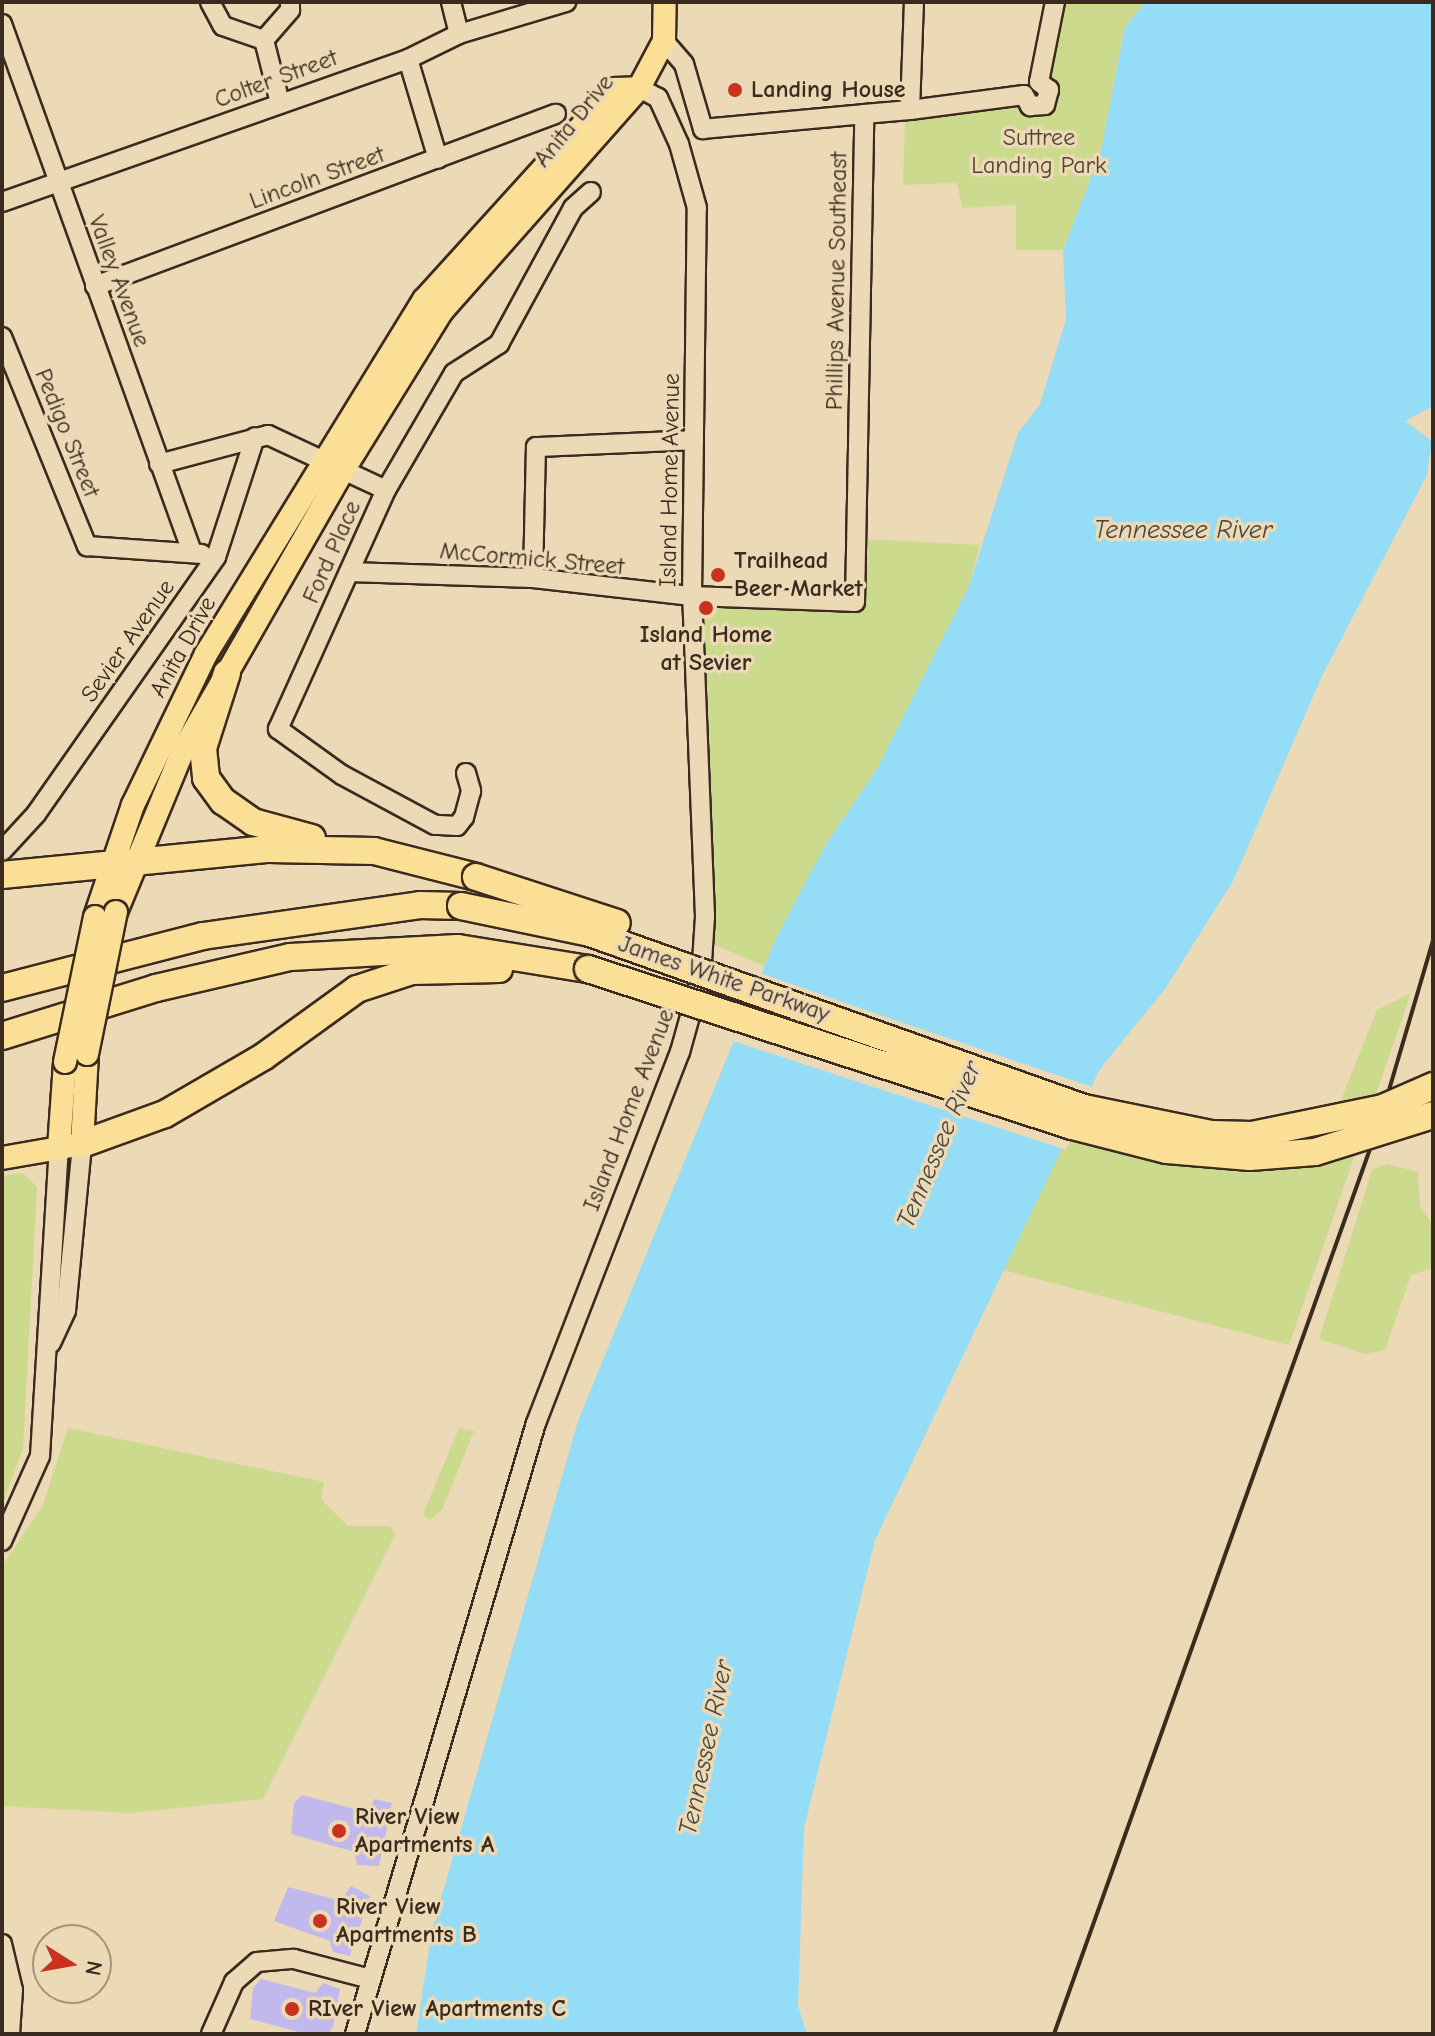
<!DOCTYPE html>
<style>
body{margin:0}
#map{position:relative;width:1435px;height:2036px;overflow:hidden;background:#ecd9b6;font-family:"Comic Neue",sans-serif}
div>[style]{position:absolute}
.green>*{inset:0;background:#ccda8d}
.water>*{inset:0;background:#95ddf6}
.pier>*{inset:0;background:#ecd9b6}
.building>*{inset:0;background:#c1b9eb}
.roads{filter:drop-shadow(2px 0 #3b2a1e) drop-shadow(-2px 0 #3b2a1e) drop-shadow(0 2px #3b2a1e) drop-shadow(0 -2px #3b2a1e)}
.minor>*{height:18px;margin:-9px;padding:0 9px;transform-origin:9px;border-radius:9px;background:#ecd9b6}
.major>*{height:22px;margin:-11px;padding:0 11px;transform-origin:11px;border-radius:11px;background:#fbdf96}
.highway>*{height:26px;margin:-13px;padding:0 13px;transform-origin:13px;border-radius:13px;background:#fbdf96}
.rail>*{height:4px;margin:-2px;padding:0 2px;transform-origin:2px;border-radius:2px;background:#3b2a1e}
.bridges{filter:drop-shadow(2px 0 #3b2a1e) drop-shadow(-2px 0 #3b2a1e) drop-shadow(0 2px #3b2a1e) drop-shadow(0 -2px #3b2a1e)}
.major-bridge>*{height:22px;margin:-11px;padding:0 11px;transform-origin:11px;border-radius:11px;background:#fbdf96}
.highway-bridge>*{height:26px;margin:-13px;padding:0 13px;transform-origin:13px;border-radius:13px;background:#fbdf96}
.dots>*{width:22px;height:22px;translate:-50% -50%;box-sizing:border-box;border:4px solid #ecd9b6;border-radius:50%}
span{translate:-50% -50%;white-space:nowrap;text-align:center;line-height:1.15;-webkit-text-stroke:7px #ecd9b6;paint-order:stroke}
.street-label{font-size:24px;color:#3b2a1e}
.poi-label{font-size:24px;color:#3b2a1e;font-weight:700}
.left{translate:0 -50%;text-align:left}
.park-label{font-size:24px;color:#51442f}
.water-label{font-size:26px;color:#48453e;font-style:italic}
.frame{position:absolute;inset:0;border:4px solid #3b2a1e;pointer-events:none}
.north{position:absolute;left:32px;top:1924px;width:80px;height:80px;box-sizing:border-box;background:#ecd9b6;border:2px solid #a59379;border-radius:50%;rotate:101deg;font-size:22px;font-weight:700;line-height:32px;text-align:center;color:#3b2a1e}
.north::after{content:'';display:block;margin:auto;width:28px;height:36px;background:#c8321e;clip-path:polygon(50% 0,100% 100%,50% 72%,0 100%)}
</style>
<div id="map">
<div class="green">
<i style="clip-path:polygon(1055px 2px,1145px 2px,1125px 27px,1101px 151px,1063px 250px,1016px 250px,1016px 205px,962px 208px,957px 183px,903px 185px,905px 123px,910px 110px,1034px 82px)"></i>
<i style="clip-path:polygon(864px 539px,980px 545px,969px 586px,932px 663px,877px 769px,826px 844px,764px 966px,715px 945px,702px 605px,860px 607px)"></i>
<i style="clip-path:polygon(1411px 993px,1289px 1345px,1003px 1270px,1067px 1137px,1163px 1162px,1248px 1173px,1316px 1162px,1377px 1010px)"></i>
<i style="clip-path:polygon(1387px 1164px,1418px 1172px,1420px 1205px,1433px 1226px,1433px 1268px,1411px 1275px,1385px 1350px,1365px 1354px,1319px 1339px,1372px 1170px)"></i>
<i style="clip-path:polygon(23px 1173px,37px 1187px,23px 1448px,2px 1506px,2px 1176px)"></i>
<i style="clip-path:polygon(68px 1428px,324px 1482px,321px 1499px,348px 1526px,390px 1526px,395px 1535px,263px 1799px,129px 1813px,2px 1806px,2px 1566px,43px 1505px)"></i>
<i style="clip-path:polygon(459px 1428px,474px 1431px,442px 1510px,429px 1520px,423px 1514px)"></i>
</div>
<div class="water">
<i style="clip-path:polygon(1145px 2px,1433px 2px,1433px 406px,1405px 421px,1432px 441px,1427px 475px,1322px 676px,1233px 881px,1165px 989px,1100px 1069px,875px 1540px,804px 1828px,798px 2006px,807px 2034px,416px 2034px,432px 1930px,578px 1421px,776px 938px,826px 844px,877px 769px,969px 586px,1018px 433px,1040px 404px,1066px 319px,1063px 250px,1101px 151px,1125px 27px)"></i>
</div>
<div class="pier">
<i style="clip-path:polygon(757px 972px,880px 1015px,1095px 1088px,1066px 1150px,730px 1040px)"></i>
</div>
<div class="building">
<i style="clip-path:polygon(302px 1795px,366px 1812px,375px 1799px,392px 1803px,379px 1866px,357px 1865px,355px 1852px,291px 1834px,294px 1803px)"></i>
<i style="clip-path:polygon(351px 1886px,370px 1896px,350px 1956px,333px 1952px,330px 1941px,274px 1921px,288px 1887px,341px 1901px)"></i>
<i style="clip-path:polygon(261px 1979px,315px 1993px,323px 1983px,340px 1989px,333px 2027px,328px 2034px,306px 2034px,250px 2019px,253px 1988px)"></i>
</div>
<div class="roads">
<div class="minor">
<i style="left:210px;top:2px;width:27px;rotate:62deg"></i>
<i style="left:223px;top:26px;width:43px;rotate:18.9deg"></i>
<i style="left:451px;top:2px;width:33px;rotate:76deg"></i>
<i style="left:2px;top:24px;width:561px;rotate:70.21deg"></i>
<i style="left:264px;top:40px;width:65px;rotate:75.7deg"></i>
<i style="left:264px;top:40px;width:40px;rotate:-49deg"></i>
<i style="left:290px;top:10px;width:8px;rotate:-90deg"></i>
<i style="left:664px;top:41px;width:30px;rotate:49deg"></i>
<i style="left:684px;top:64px;width:68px;rotate:73.7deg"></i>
<i style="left:703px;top:129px;width:162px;rotate:-5.3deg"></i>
<i style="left:408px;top:59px;width:104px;rotate:73.3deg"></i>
<i style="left:1039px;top:82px;width:82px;rotate:-78.7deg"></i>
<i style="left:1024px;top:95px;width:13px;rotate:61deg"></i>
<i style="left:1030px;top:106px;width:15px;rotate:-4deg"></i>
<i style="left:1045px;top:105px;width:16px;rotate:-75deg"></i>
<i style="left:1049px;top:90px;width:13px;rotate:-141deg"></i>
<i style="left:910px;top:110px;width:115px;rotate:-7.5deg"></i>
<i style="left:2px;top:202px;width:430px;rotate:-19.4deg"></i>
<i style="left:408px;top:59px;width:57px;rotate:-26.1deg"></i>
<i style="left:459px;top:34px;width:112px;rotate:-16.7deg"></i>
<i style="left:95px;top:286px;width:492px;rotate:-20.5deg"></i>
<i style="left:2px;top:337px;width:226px;rotate:67.9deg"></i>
<i style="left:87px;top:546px;width:115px;rotate:4deg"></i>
<i style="left:159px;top:464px;width:113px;rotate:-14.9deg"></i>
<i style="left:268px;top:435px;width:130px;rotate:25deg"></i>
<i style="left:349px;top:572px;width:184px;rotate:1.9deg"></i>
<i style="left:533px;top:578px;width:160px;rotate:6.5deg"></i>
<i style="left:692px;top:596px;width:163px;rotate:2.1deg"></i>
<i style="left:855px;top:602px;width:488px;rotate:-88.9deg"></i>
<i style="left:864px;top:114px;width:46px;rotate:-5deg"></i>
<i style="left:910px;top:110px;width:108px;rotate:-87.9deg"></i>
<i style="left:533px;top:578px;width:131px;rotate:-88.7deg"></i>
<i style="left:536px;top:447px;width:158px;rotate:-2.5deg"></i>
<i style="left:466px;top:773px;width:19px;rotate:74deg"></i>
<i style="left:471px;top:791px;width:27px;rotate:105deg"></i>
<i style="left:464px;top:817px;width:11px;rotate:128deg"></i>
<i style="left:457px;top:826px;width:22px;rotate:-177deg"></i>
<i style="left:435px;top:825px;width:106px;rotate:-151.7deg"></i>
<i style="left:342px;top:775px;width:79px;rotate:-144.3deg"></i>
<i style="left:278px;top:729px;width:262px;rotate:-65.7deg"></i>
<i style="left:386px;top:490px;width:135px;rotate:-59.8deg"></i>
<i style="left:454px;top:373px;width:54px;rotate:-32.8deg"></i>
<i style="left:499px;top:344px;width:155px;rotate:-61.4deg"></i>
<i style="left:573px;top:208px;width:24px;rotate:-42deg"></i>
<i style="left:2px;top:851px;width:50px;rotate:-47.4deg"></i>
<i style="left:36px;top:814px;width:314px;rotate:-55deg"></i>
<i style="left:216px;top:557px;width:126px;rotate:-72deg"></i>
<i style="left:51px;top:1343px;width:35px;rotate:-65deg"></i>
<i style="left:66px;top:1311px;width:168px;rotate:-84.5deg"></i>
<i style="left:2px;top:1541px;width:93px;rotate:-65.9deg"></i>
<i style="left:40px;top:1456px;width:309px;rotate:-86.5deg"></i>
<i style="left:2px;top:1944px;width:47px;rotate:76.6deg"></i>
<i style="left:13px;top:1990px;width:44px;rotate:93.9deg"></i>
<i style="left:211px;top:2034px;width:57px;rotate:-66.1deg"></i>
<i style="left:234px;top:1982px;width:30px;rotate:-41deg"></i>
<i style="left:257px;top:1962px;width:37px;rotate:-5deg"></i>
<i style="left:294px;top:1959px;width:79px;rotate:14.7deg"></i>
<i style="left:355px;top:2034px;width:637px;rotate:-73.5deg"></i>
<i style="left:536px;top:1423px;width:398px;rotate:-68.8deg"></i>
<i style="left:680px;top:1052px;width:78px;rotate:-74.4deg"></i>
<i style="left:701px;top:977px;width:61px;rotate:-86.2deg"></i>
<i style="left:705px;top:916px;width:320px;rotate:-92.3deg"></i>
<i style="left:692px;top:596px;width:388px;rotate:-89.3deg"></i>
<i style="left:697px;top:208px;width:66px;rotate:-105.7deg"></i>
<i style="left:679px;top:144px;width:51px;rotate:-114.5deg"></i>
<i style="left:658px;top:98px;width:21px;rotate:-152deg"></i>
</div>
<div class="major">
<i style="left:116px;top:912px;width:175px;rotate:-67.5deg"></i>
<i style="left:183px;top:750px;width:324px;rotate:-60.2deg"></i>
<i style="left:344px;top:469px;width:186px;rotate:-58.2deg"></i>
<i style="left:442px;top:311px;width:298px;rotate:-48.5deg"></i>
<i style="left:639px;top:88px;width:53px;rotate:-62deg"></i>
<i style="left:664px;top:41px;width:39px;rotate:-89deg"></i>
<i style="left:95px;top:917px;width:118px;rotate:-71.3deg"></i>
<i style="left:133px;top:805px;width:168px;rotate:-64.2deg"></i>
<i style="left:206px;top:654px;width:416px;rotate:-58.4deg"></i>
<i style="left:424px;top:300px;width:285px;rotate:-47.8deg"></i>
<i style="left:615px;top:89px;width:24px;rotate:-2deg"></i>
<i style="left:59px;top:1148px;width:86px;rotate:-86deg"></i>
<i style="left:2px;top:1158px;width:81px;rotate:-9.9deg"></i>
<i style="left:82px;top:1144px;width:90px;rotate:-86.8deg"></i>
</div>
<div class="highway">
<i style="left:227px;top:673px;width:79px;rotate:107.7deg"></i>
<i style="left:203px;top:748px;width:30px;rotate:84deg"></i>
<i style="left:206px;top:778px;width:29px;rotate:54deg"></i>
<i style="left:223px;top:801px;width:37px;rotate:35deg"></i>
<i style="left:253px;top:822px;width:61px;rotate:15.2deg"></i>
<i style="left:2px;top:875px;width:268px;rotate:-5.6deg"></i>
<i style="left:269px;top:849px;width:105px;rotate:1.1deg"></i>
<i style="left:374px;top:851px;width:105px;rotate:14.3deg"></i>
<i style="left:2px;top:988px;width:208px;rotate:-14.5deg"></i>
<i style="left:203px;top:936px;width:219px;rotate:-8.1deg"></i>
<i style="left:420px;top:905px;width:41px;rotate:1.4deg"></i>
<i style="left:2px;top:1036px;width:161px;rotate:-17.3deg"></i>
<i style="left:156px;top:988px;width:138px;rotate:-13deg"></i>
<i style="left:290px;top:957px;width:168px;rotate:-3.1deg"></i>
<i style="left:458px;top:948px;width:132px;rotate:9.2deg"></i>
<i style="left:82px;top:1144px;width:88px;rotate:-19.9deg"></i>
<i style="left:165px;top:1114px;width:113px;rotate:-30.2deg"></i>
<i style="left:263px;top:1057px;width:116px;rotate:-35.9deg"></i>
<i style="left:357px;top:989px;width:58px;rotate:-18.1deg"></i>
<i style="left:412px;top:971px;width:87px;rotate:-1.3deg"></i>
</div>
</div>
<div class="rail">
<i style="left:1054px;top:2034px;width:966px;rotate:-70.35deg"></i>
<i style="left:1379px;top:1124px;width:192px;rotate:-73.6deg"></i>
</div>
<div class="bridges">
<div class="major-bridge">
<i style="left:87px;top:1054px;width:145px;rotate:-78.5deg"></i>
<i style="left:65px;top:1062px;width:148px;rotate:-78.3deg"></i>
</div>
<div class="highway-bridge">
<i style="left:476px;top:877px;width:148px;rotate:18.1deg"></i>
<i style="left:461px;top:906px;width:132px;rotate:11.8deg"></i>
<i style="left:590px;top:933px;width:524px;rotate:19.51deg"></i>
<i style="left:1084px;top:1108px;width:131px;rotate:11.5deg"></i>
<i style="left:1212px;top:1134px;width:40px;rotate:1.4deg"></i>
<i style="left:1252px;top:1135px;width:134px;rotate:-11.6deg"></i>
<i style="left:1383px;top:1108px;width:55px;rotate:-23.7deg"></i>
<i style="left:588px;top:969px;width:509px;rotate:17.97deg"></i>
<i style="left:1072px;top:1126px;width:98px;rotate:14.2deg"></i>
<i style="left:1167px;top:1150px;width:83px;rotate:4.8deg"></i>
<i style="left:1250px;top:1157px;width:65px;rotate:-4.4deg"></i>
<i style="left:1315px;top:1152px;width:124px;rotate:-17.4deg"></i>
</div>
</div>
<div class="dots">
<i style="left:735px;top:90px;background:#c8321e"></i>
<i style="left:718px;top:575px;background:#c8321e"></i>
<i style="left:706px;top:608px;background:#c8321e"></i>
<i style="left:339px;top:1831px;background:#c8321e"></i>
<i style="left:320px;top:1921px;background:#c8321e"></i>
<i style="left:292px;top:2009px;background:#c8321e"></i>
</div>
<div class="street-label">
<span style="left:276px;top:79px;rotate:-20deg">Colter Street</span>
<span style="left:574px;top:121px;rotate:-51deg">Anita Drive</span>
<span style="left:317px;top:178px;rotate:-20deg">Lincoln Street</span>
<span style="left:119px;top:281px;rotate:70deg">Valley Avenue</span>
<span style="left:837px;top:281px;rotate:-89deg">Phillips Avenue Southeast</span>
<span style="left:67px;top:433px;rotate:68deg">Pedigo Street</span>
<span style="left:670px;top:480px;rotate:-89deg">Island Home Avenue</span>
<span style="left:332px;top:552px;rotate:-66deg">Ford Place</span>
<span style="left:532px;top:559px;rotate:5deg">McCormick Street</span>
<span style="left:128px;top:641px;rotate:-55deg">Sevier Avenue</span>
<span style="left:183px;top:647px;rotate:-61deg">Anita Drive</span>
<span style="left:724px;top:979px;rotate:19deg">James White Parkway</span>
<span style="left:629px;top:1110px;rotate:-69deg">Island Home Avenue</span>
</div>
<div class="poi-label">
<span class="left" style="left:751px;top:90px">Landing House</span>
<span class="left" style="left:734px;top:575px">Trailhead<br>Beer Market</span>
<span style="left:706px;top:649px">Island Home<br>at Sevier</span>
<span class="left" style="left:355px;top:1831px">River View<br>Apartments A</span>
<span class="left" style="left:336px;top:1921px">River View<br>Apartments B</span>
<span class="left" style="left:308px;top:2009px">RIver View Apartments C</span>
</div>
<div class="park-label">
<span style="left:1039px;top:152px">Suttree<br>Landing Park</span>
</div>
<div class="water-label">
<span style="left:1183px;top:531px">Tennessee River</span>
<span style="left:940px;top:1145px;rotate:-67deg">Tennessee River</span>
<span style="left:707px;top:1748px;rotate:-78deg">Tennessee River</span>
</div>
<div class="frame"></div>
<div class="north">N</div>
</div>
